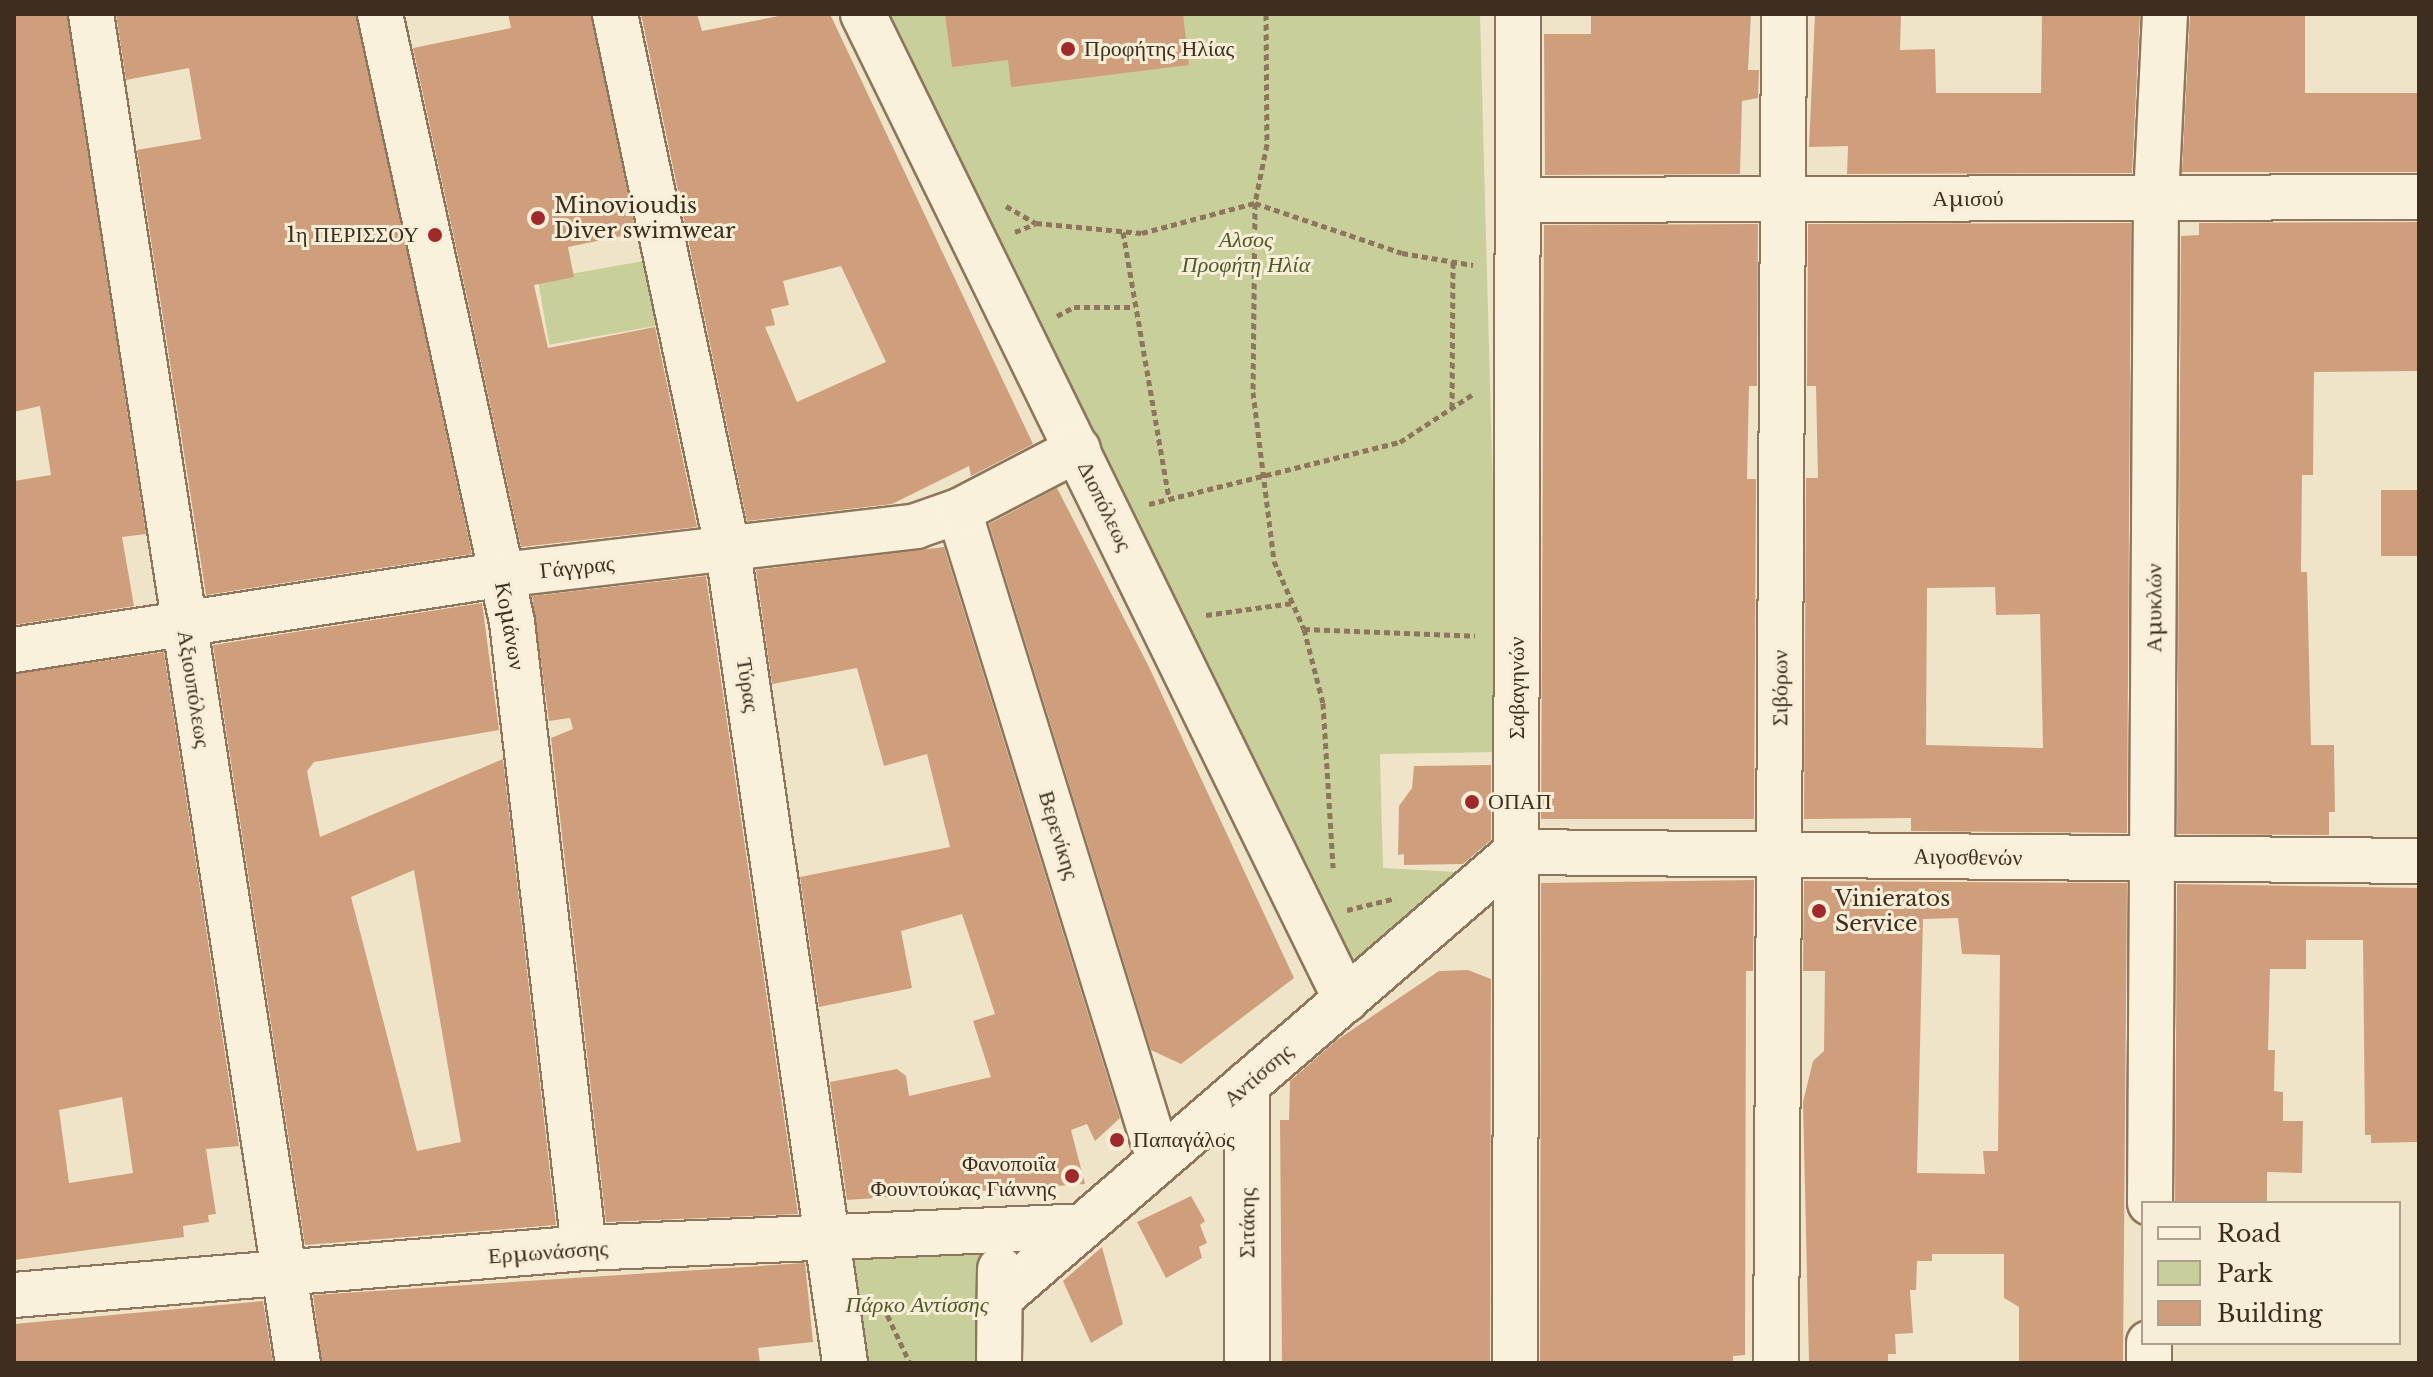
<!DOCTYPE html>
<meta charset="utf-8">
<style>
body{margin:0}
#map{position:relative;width:2433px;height:1377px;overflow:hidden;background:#f0e4c8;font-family:"Libre Baskerville",serif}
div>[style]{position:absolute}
.green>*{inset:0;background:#c9cf9b;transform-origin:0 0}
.building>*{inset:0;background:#cf9f7d;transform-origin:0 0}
.path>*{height:5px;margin-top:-2.5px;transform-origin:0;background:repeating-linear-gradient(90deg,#8d765c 0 6px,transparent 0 10px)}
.roads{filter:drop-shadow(2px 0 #8d765c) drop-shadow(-2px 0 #8d765c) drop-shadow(0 2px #8d765c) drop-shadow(0 -2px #8d765c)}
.street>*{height:44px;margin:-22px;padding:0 22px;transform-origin:22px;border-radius:22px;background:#faf1dc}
.dots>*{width:22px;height:22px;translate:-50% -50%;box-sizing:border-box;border:4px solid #f7eed8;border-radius:50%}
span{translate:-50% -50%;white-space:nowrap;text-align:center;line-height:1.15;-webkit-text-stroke:6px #f7eed8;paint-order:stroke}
.poi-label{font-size:22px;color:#3d2e20}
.left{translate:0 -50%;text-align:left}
.right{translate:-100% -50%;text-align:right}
.street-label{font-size:22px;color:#3d2e20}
.park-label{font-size:22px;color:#4d5a26;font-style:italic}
.frame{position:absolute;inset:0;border:16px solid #3d2e20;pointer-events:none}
.legend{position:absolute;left:2141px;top:1201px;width:260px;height:144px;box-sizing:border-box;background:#f7eed8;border:2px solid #ada18e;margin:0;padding:10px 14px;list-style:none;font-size:24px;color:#3d2e20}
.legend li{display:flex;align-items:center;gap:16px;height:40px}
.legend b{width:40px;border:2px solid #ada18e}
</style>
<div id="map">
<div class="green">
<i style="clip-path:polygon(878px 14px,1480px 14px,1500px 752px,1380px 754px,1383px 868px,1475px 873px,1349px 982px)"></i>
<i style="left:655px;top:259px;width:66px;height:119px;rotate:80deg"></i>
<i style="clip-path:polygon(985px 1244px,984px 1363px,855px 1363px,846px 1260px,860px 1251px)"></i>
</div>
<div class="building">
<i style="clip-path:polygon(14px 14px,67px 14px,146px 534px,122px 537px,134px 606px,14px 625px,14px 481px,51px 475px,40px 406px,14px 412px)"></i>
<i style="clip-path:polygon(116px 14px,356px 14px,472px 554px,206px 595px,137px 150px,201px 139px,189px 68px,126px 80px)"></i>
<i style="clip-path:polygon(508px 14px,591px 14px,636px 233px,568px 247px,574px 277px,534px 285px,548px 348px,655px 327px,697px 527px,521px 547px,413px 48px,511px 28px)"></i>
<i style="clip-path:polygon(evenodd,641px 14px,697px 14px,702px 31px,789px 14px,830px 14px,1033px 444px,971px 476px,969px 466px,892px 504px,747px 521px,641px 14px,841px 266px,886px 362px,797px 402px,765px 327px,775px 325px,771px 309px,789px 305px,783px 281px,841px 266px)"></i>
<i style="clip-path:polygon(945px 14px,1183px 14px,1189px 65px,1011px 87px,1008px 60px,952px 67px)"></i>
<i style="clip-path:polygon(1591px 14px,1751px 14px,1748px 70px,1759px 70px,1758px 98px,1742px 101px,1740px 174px,1545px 175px,1544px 34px,1591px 34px)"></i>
<i style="clip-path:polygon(1815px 14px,1901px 14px,1900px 50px,1935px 49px,1936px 93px,2041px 93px,2042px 14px,2140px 14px,2132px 173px,1847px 174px,1848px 146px,1809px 147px)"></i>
<i style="clip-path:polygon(2190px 14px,2305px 14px,2305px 93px,2419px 93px,2419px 172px,2182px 172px)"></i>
<i style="clip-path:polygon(2419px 222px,2419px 371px,2314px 372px,2313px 475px,2302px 475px,2301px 572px,2307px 572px,2311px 745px,2334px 745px,2335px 812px,2329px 812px,2329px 835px,2177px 834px,2181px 236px,2199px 235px,2199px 223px)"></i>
<i style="clip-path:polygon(evenodd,2131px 223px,2127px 833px,1911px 831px,1911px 818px,1804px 819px,1806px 478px,1818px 478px,1816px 386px,1807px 386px,1808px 224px,2131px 223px,1995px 587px,1996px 615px,2040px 614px,2043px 748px,1926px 745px,1927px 588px,1995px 587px)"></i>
<i style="clip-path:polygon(1758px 224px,1757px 386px,1749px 386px,1747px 479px,1756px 479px,1754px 819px,1541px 819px,1544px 225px)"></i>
<i style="clip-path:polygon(1057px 488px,1149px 667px,1294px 978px,1181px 1064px,1151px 1050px,989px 524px)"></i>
<i style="left:2419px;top:490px;width:66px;height:38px;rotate:90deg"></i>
<i style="clip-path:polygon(944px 547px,1120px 1118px,1095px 1141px,1087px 1124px,1071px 1130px,1085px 1184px,847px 1200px,830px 1082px,897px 1069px,906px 1076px,909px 1096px,991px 1077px,973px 1021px,995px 1014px,962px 914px,901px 931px,912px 988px,819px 1007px,800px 877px,950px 847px,927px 754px,884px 766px,857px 668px,772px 684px,756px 570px)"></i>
<i style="clip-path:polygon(706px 576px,798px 1214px,606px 1222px,551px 738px,573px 729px,570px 718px,549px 721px,532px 596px)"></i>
<i style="clip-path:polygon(evenodd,482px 603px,499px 730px,314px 762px,307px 771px,320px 837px,503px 759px,556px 1225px,305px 1245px,213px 645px,482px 603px,414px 870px,461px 1142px,417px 1151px,351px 897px,414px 870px)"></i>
<i style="clip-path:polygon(evenodd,164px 652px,239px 1146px,206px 1149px,216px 1214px,208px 1215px,209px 1222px,183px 1226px,184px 1237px,14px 1260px,14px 674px,164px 652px,122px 1097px,133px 1173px,69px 1183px,59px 1110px,122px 1097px)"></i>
<i style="clip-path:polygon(1491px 765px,1491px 840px,1463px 864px,1404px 865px,1404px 854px,1398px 855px,1399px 806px,1412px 788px,1414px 766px)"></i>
<i style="clip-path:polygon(1754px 880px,1753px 971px,1746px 971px,1745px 1355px,1733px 1356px,1733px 1363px,1540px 1363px,1541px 883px)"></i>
<i style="clip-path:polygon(evenodd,1804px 881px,2127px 883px,2123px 1363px,2019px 1363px,2019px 1307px,2004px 1298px,2004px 1254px,1932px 1254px,1932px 1261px,1917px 1261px,1916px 1290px,1910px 1290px,1913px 1333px,1895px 1334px,1896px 1354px,1888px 1354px,1888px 1363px,1809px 1363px,1803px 1102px,1813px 1061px,1824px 1051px,1825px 971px,1803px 971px,1804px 881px,1958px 918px,1962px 954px,2000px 955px,1998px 1151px,1983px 1151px,1985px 1174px,1917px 1173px,1923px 919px,1958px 918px)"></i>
<i style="clip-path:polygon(2177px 884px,2419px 888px,2419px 1142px,2371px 1143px,2371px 1135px,2365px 1135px,2363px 940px,2306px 940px,2306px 969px,2270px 969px,2268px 1050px,2275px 1050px,2274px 1091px,2283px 1092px,2283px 1121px,2303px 1121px,2302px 1173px,2267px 1172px,2267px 1203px,2175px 1203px)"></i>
<i style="clip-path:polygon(1468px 970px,1491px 979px,1490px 1363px,1282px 1363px,1280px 1120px,1289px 1120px,1290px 1081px,1337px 1040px,1439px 971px)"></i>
<i style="clip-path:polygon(1191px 1196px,1205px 1221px,1200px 1225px,1207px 1243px,1199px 1247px,1202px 1258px,1166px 1278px,1137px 1222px)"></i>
<i style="clip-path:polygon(1102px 1247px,1123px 1324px,1091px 1343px,1063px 1281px)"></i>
<i style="clip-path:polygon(805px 1263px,813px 1342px,758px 1348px,760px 1363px,322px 1363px,313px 1295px)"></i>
<i style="clip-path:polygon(263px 1301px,273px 1363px,14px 1363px,14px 1324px)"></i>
</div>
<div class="path">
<i style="left:1266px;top:14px;width:130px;rotate:89.6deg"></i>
<i style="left:1267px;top:144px;width:60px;rotate:101.5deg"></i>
<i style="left:1255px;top:203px;width:189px;rotate:90.6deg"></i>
<i style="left:1253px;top:392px;width:170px;rotate:82.9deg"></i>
<i style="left:1274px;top:561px;width:74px;rotate:66.2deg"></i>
<i style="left:1304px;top:629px;width:76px;rotate:75.6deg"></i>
<i style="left:1323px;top:703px;width:165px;rotate:86.5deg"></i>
<i style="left:1006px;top:206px;width:34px;rotate:30deg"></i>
<i style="left:1036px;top:223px;width:106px;rotate:5.4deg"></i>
<i style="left:1142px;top:233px;width:117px;rotate:-14.9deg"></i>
<i style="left:1255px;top:203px;width:155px;rotate:18.8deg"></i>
<i style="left:1402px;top:253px;width:72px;rotate:9.6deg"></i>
<i style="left:1015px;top:232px;width:22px;rotate:-22deg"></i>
<i style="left:1123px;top:232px;width:270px;rotate:80.2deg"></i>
<i style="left:1057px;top:316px;width:19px;rotate:-28deg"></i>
<i style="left:1074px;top:307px;width:59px"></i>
<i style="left:1452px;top:408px;width:147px;rotate:-89.6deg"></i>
<i style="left:1149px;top:504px;width:259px;rotate:-13.9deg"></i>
<i style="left:1400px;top:442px;width:87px;rotate:-33.3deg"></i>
<i style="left:1206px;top:615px;width:88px;rotate:-7.9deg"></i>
<i style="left:1304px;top:629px;width:171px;rotate:2.3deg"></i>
<i style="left:1347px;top:910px;width:50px;rotate:-13.8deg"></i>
<i style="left:883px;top:1306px;width:63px;rotate:64.7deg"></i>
</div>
<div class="roads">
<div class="street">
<i style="left:91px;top:14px;width:1365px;rotate:81.28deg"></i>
<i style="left:380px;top:14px;width:622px;rotate:77.75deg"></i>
<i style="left:512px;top:622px;width:630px;rotate:83.44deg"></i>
<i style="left:615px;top:14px;width:549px;rotate:78.12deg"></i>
<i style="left:728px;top:551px;width:820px;rotate:81.8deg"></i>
<i style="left:863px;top:14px;width:1098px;rotate:63.9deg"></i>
<i style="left:1518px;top:200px;width:901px;rotate:-0.19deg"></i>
<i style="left:959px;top:511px;width:679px;rotate:72.87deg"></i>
<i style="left:14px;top:650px;width:493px;rotate:-8.8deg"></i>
<i style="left:501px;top:575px;width:418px;rotate:-6.7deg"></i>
<i style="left:916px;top:526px;width:46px;rotate:-19.2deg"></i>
<i style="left:959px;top:511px;width:134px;rotate:-27.5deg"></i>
<i style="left:2150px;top:1203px;width:1005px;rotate:-89.66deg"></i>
<i style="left:2156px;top:198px;width:184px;rotate:-87.2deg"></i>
<i style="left:14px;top:1295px;width:572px;rotate:-4.71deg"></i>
<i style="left:584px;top:1248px;width:498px;rotate:-2.5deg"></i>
<i style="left:1000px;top:1298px;width:682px;rotate:-40.84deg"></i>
<i style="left:1516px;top:852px;width:903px;rotate:0.57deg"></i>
<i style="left:999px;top:1363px;width:94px;rotate:-89.4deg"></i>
<i style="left:1247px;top:1363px;width:279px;rotate:-90deg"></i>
<i style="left:1515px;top:1363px;width:1349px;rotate:-89.87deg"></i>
<i style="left:1776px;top:1363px;width:1349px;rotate:-89.66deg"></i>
<i style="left:2149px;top:1363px;width:20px;rotate:-90deg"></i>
</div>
</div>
<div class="dots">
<i style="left:1068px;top:49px;background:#9e2a2b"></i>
<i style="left:538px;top:218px;background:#9e2a2b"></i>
<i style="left:435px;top:235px;background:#9e2a2b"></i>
<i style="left:1472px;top:802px;background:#9e2a2b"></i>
<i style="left:1819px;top:911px;background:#9e2a2b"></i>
<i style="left:1117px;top:1140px;background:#9e2a2b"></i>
<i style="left:1072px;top:1176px;background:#9e2a2b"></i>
</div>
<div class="poi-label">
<span class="left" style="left:1084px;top:49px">Προφήτης Ηλίας</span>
<span class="left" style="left:554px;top:218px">Minovioudis<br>Diver swimwear</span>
<span class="right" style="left:419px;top:235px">1η ΠΕΡΙΣΣΟΥ</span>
<span class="left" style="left:1488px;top:802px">ΟΠΑΠ</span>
<span class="left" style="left:1835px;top:911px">Vinieratos<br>Service</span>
<span class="left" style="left:1133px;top:1140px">Παπαγάλος</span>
<span class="right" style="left:1056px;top:1176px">Φανοποιΐα<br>Φουντούκας Γιάννης</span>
</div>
<div class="street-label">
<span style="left:1968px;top:199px">Αμισού</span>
<span style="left:1105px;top:506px;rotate:64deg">Διοπόλεως</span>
<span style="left:577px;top:567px;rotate:-6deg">Γάγγρας</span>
<span style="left:2154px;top:608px;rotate:-90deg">Αμυκλών</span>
<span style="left:510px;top:626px;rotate:80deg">Κομάνων</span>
<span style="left:748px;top:685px;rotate:81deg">Τύρας</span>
<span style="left:1517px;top:688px;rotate:-90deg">Σαβαγηνών</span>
<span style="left:1780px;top:688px;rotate:-90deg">Σιβόρων</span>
<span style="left:194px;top:689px;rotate:81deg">Αξιουπόλεως</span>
<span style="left:1059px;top:835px;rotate:73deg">Βερενίκης</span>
<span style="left:1968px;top:857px;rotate:1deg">Αιγοσθενών</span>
<span style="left:1258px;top:1075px;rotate:-41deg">Αντίσσης</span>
<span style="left:1247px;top:1223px;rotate:-90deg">Σιτάκης</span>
<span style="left:548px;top:1252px;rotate:-4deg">Ερμωνάσσης</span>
</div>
<div class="park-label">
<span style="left:1246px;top:252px">Αλσος<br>Προφήτη Ηλία</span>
<span style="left:917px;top:1305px">Πάρκο Αντίσσης</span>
</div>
<div class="frame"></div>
<ul class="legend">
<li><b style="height:10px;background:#faf1dc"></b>Road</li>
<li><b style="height:22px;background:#c9cf9b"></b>Park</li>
<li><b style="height:22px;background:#cf9f7d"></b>Building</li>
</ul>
</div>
